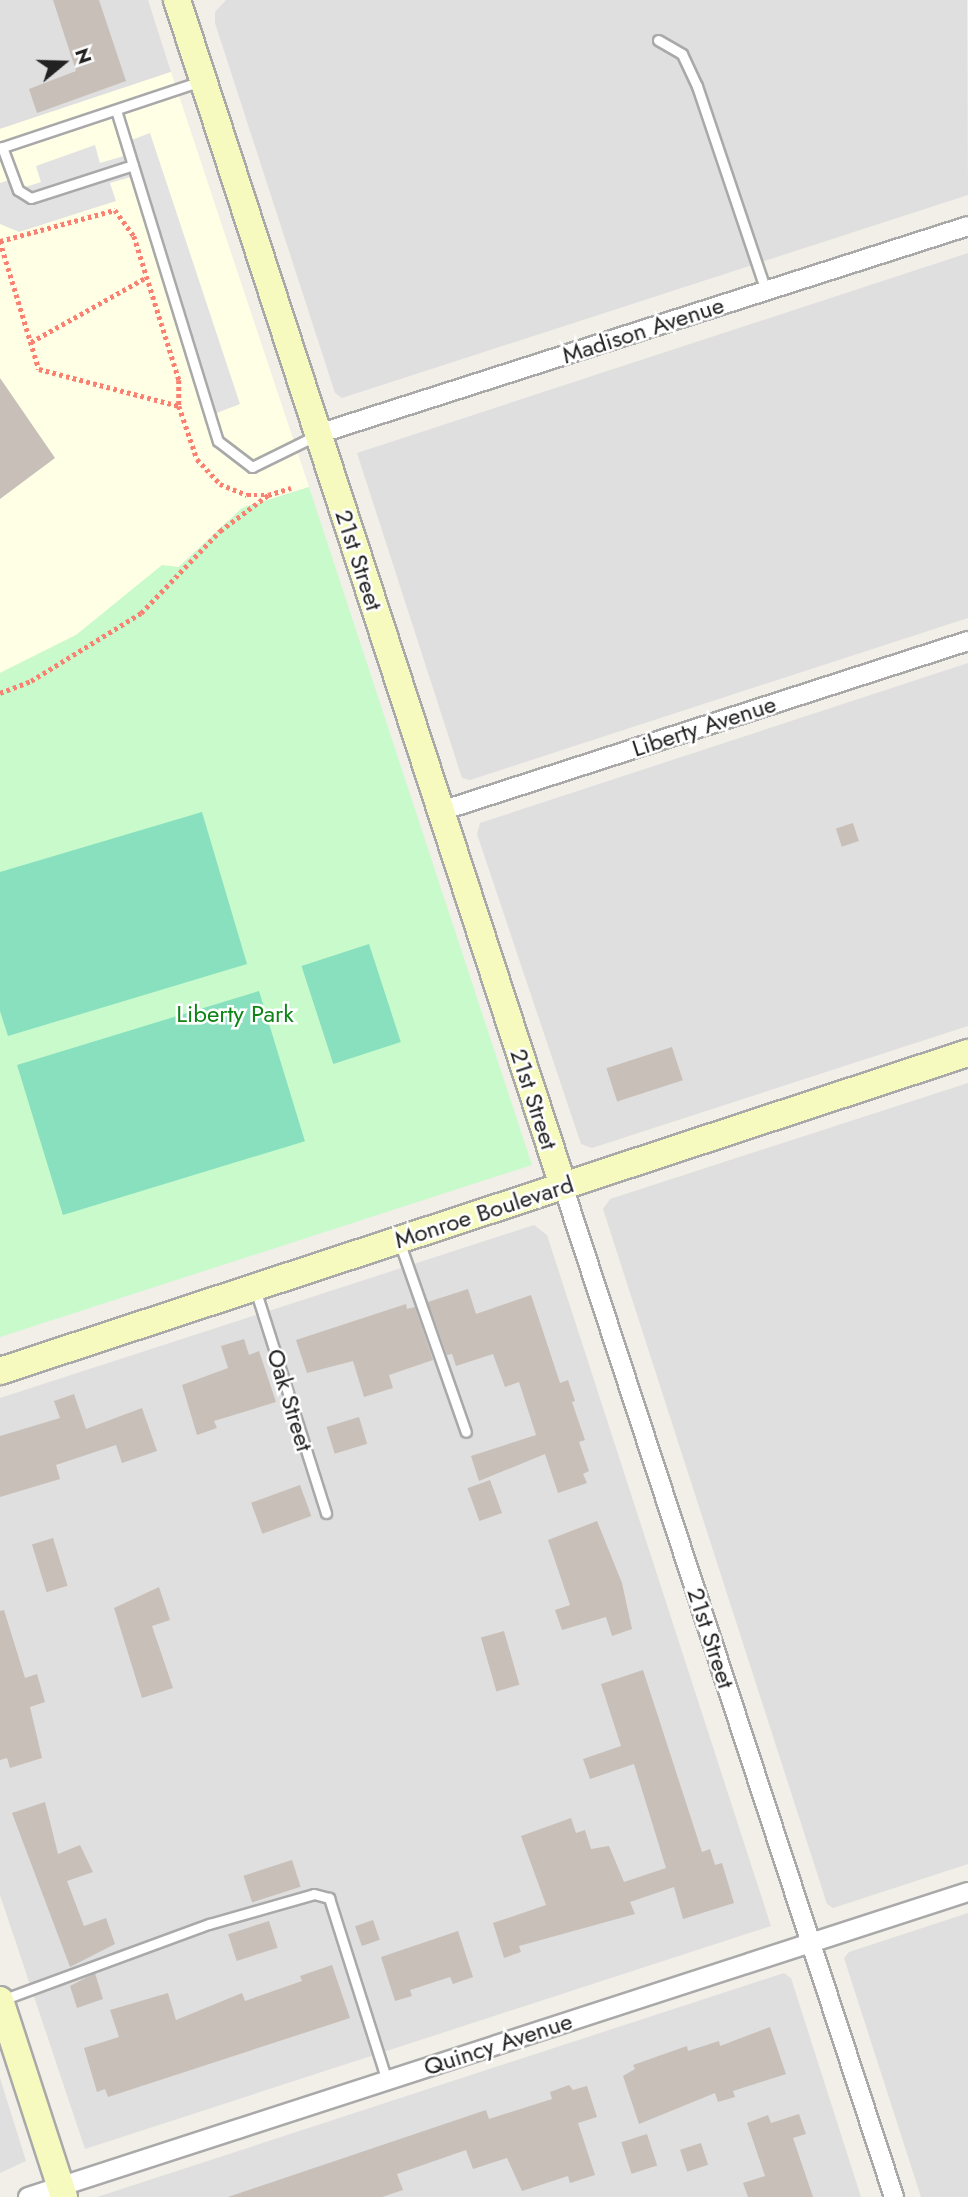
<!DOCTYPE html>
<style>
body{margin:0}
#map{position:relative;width:968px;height:2197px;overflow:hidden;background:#f2efe9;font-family:Jost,sans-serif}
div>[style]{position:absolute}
.residential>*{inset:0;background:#e0dfdf}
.education>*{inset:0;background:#ffffe5}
.park>*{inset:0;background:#c8facc}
.pitch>*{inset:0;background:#88e0be;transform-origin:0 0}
.parking>*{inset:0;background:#e2e2e2}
.building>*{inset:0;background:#c7bfb8;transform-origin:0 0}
.path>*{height:4.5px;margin-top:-2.25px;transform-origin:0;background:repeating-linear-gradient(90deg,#fa8072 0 3.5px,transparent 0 7px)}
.roads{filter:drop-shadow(2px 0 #a9a9a9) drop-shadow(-2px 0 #a9a9a9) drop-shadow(0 2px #a9a9a9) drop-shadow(0 -2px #a9a9a9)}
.lane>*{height:9px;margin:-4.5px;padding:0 4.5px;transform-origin:4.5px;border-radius:4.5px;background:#fff}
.street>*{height:18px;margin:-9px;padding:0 9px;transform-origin:9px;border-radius:9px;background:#fff}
.secondary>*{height:26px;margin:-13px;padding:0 13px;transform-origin:13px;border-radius:13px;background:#f7fabf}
span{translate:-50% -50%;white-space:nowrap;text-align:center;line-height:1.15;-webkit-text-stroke:5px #fff;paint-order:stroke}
.street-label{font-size:24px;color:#222}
.park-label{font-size:24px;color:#0c8416}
.north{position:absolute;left:28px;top:28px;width:70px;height:70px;-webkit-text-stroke:5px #fff;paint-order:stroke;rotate:71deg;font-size:19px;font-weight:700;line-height:28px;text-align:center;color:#222}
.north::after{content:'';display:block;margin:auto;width:24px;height:32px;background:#222;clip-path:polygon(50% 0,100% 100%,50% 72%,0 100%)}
</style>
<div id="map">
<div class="residential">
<i style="clip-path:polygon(0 0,148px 0,171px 72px,0 129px)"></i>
<i style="clip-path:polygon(226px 0,967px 0,968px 195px,342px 398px,335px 393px,215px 23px,215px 12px)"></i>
<i style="clip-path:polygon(968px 253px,968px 618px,470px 780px,462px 778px,357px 453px)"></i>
<i style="clip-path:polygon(968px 663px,968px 1026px,592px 1148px,581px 1144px,477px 834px,480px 823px)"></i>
<i style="clip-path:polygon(968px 1083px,968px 1864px,833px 1908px,827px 1904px,603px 1209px,610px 1199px)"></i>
<i style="clip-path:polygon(534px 1225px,547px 1235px,771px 1926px,85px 2149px,0 1895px,0 1398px)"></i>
<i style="clip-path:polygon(968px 1913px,968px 2197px,921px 2197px,844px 1958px,849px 1952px)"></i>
<i style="clip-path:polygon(784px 1973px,791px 1978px,861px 2197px,97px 2197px)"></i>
<i style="clip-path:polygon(0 2078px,26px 2161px,0 2173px)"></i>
</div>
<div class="education">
<i style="clip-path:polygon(171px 72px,309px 487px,242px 508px,178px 567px,76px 635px,0 673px,0 129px)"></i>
</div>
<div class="park">
<i style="clip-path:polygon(309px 487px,532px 1165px,0 1337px,0 673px,76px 635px,162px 565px,179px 567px,242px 508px)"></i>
</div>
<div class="pitch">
<i style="clip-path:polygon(202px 812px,247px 964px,8px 1036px,0 1011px,0 872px)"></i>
<i style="left:369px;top:944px;width:103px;height:71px;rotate:72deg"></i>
<i style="left:259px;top:991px;width:157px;height:253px;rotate:73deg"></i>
</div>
<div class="parking">
<i style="clip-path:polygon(150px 133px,240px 404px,214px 414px,134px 176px,110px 183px,116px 201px,19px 232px,0 224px,0 183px,9px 180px,13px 191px,41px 182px,36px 166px,95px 145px,100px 163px,124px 156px,121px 144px)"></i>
</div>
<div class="building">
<i style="clip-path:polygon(53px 0,99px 0,126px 81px,37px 113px,29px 89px,76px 71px)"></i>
<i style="clip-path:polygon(0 378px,55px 458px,0 499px)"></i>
<i style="left:853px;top:823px;width:19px;height:18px;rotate:72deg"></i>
<i style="left:672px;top:1047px;width:35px;height:69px;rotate:72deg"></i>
<i style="clip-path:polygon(468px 1289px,476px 1314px,531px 1295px,560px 1383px,568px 1380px,575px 1401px,572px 1402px,585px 1440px,579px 1442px,589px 1471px,583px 1474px,587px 1483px,558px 1493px,545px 1454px,479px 1481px,471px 1456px,536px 1435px,519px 1382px,505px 1387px,493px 1354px,456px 1366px,452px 1354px,447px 1355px,428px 1302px)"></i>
<i style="clip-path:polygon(406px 1304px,407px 1309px,415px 1307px,433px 1360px,389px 1375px,393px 1388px,364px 1397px,353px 1361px,307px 1373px,296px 1340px)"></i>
<i style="clip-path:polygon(244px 1339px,249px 1355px,259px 1351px,276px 1402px,214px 1421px,217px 1428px,197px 1435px,182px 1385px,228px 1368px,221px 1346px)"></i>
<i style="clip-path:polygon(74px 1394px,86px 1429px,142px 1408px,157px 1451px,122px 1463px,116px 1445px,56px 1465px,60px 1479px,0 1497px,0 1436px,60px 1418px,54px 1401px)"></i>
<i style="left:359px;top:1417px;width:28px;height:34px;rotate:73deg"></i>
<i style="left:490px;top:1480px;width:35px;height:24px;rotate:70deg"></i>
<i style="left:300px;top:1485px;width:33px;height:52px;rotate:70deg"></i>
<i style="clip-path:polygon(597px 1521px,622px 1583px,632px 1629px,612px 1636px,606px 1617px,562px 1630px,555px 1610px,570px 1605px,548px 1540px)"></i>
<i style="left:53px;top:1538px;width:50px;height:22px;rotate:73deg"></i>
<i style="clip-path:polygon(159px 1587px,170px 1620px,152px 1626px,173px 1688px,142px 1698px,114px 1608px)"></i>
<i style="clip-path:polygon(4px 1610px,25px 1678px,37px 1674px,45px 1702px,30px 1707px,42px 1758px,10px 1768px,7px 1758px,0 1760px,0 1611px)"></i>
<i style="left:504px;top:1631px;width:56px;height:24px;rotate:74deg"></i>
<i style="clip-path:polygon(643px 1670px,702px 1852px,710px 1849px,715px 1865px,722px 1863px,734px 1903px,683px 1919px,674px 1887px,630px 1902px,635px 1914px,519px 1946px,521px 1952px,504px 1958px,493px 1923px,546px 1905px,521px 1836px,571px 1818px,576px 1833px,585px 1830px,591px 1849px,609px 1846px,624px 1882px,666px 1868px,634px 1764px,590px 1779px,583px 1759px,621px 1746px,601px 1684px)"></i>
<i style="clip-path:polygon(45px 1802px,58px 1854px,80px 1845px,93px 1872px,67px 1881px,84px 1926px,106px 1918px,115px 1944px,70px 1967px,12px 1813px)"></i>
<i style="left:292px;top:1860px;width:28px;height:51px;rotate:72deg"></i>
<i style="left:373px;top:1920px;width:21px;height:19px;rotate:71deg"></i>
<i style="left:269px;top:1921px;width:28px;height:43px;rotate:72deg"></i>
<i style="clip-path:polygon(458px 1931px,473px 1977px,453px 1984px,450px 1977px,410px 1990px,412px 1996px,395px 2001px,381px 1957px)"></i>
<i style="clip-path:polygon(332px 1965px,350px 2018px,108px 2097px,105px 2089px,97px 2092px,84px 2048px,119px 2037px,110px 2010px,168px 1993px,176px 2020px,242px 1993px,245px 2001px,302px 1981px,300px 1976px)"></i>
<i style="clip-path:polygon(95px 1973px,103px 1999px,77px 2008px,70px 1986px)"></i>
<i style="clip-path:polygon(770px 2027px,786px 2074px,733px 2091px,735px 2097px,718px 2102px,715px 2093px,639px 2124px,623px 2076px,635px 2069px,633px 2065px,687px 2046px,688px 2051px,719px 2041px,720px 2046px)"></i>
<i style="clip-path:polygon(569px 2085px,573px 2090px,587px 2086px,597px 2117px,578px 2123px,595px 2175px,570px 2183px,568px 2176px,522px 2191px,507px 2158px,473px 2169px,466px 2150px,397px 2174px,403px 2190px,382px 2197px,228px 2197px,486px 2110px,489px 2119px,552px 2099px,550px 2092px)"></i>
<i style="clip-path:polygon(799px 2114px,806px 2134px,793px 2138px,813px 2197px,748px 2197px,743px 2183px,765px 2176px,747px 2123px,768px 2115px,771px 2123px)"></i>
<i style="left:647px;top:2134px;width:33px;height:27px;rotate:72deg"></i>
<i style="left:701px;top:2143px;width:23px;height:22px;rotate:72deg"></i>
</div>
<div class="path">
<i style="left:0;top:241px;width:119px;rotate:-15.1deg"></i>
<i style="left:115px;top:210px;width:32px;rotate:54deg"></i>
<i style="left:134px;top:236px;width:151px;rotate:72.6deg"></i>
<i style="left:179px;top:380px;width:26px;rotate:90deg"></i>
<i style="left:179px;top:406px;width:56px;rotate:71.2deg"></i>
<i style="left:197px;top:459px;width:34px;rotate:47deg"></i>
<i style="left:220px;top:484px;width:29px;rotate:22deg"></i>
<i style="left:247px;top:495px;width:21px"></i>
<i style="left:0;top:241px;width:134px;rotate:73.1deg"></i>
<i style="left:39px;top:369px;width:145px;rotate:14.8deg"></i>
<i style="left:31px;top:342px;width:133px;rotate:-29.3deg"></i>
<i style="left:0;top:693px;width:33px;rotate:-21deg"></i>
<i style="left:31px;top:681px;width:129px;rotate:-31.7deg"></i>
<i style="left:141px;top:613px;width:114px;rotate:-46.1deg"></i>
<i style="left:220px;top:531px;width:60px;rotate:-36.9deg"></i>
<i style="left:268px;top:495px;width:24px;rotate:-17deg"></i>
</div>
<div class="roads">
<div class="lane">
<i style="left:658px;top:40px;width:28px;rotate:30deg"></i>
<i style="left:682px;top:54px;width:35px;rotate:65deg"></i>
<i style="left:697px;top:86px;width:216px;rotate:71.4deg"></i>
<i style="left:116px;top:110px;width:346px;rotate:72.9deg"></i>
<i style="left:218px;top:441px;width:43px;rotate:37.4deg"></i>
<i style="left:252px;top:467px;width:70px;rotate:-26.2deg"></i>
<i style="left:2px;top:147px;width:46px;rotate:69.6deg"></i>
<i style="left:18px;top:190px;width:15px;rotate:32deg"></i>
<i style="left:31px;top:198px;width:107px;rotate:-17.9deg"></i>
<i style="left:0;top:148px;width:212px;rotate:-18.4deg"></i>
<i style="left:399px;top:1241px;width:202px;rotate:70.7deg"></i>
<i style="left:255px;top:1289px;width:235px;rotate:72.4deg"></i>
<i style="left:2px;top:2000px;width:221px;rotate:-20.2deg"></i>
<i style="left:209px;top:1924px;width:109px;rotate:-15.9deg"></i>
<i style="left:314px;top:1894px;width:16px;rotate:15deg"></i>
<i style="left:329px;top:1898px;width:192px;rotate:72.4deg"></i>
</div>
<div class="street">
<i style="left:318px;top:434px;width:682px;rotate:-17.74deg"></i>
<i style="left:441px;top:811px;width:554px;rotate:-17.88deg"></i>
<i style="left:563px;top:1186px;width:1064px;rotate:71.87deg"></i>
<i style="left:28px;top:2197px;width:988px;rotate:-17.98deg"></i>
</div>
<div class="secondary">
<i style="left:177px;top:0;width:1247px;rotate:71.97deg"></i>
<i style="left:0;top:1371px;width:1019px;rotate:-18.19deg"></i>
<i style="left:0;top:2000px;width:207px;rotate:72deg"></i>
</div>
</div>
<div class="street-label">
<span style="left:643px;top:330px;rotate:-18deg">Madison Avenue</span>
<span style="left:359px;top:560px;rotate:72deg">21st Street</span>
<span style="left:704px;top:726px;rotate:-18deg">Liberty Avenue</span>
<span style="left:534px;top:1099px;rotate:72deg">21st Street</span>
<span style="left:484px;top:1212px;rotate:-18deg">Monroe Boulevard</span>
<span style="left:290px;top:1400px;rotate:73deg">Oak Street</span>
<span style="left:711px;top:1638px;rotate:72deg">21st Street</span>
<span style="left:498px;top:2044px;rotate:-18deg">Quincy Avenue</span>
</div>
<div class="park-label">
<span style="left:235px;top:1014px">Liberty Park</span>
</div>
<div class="north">N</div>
</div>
